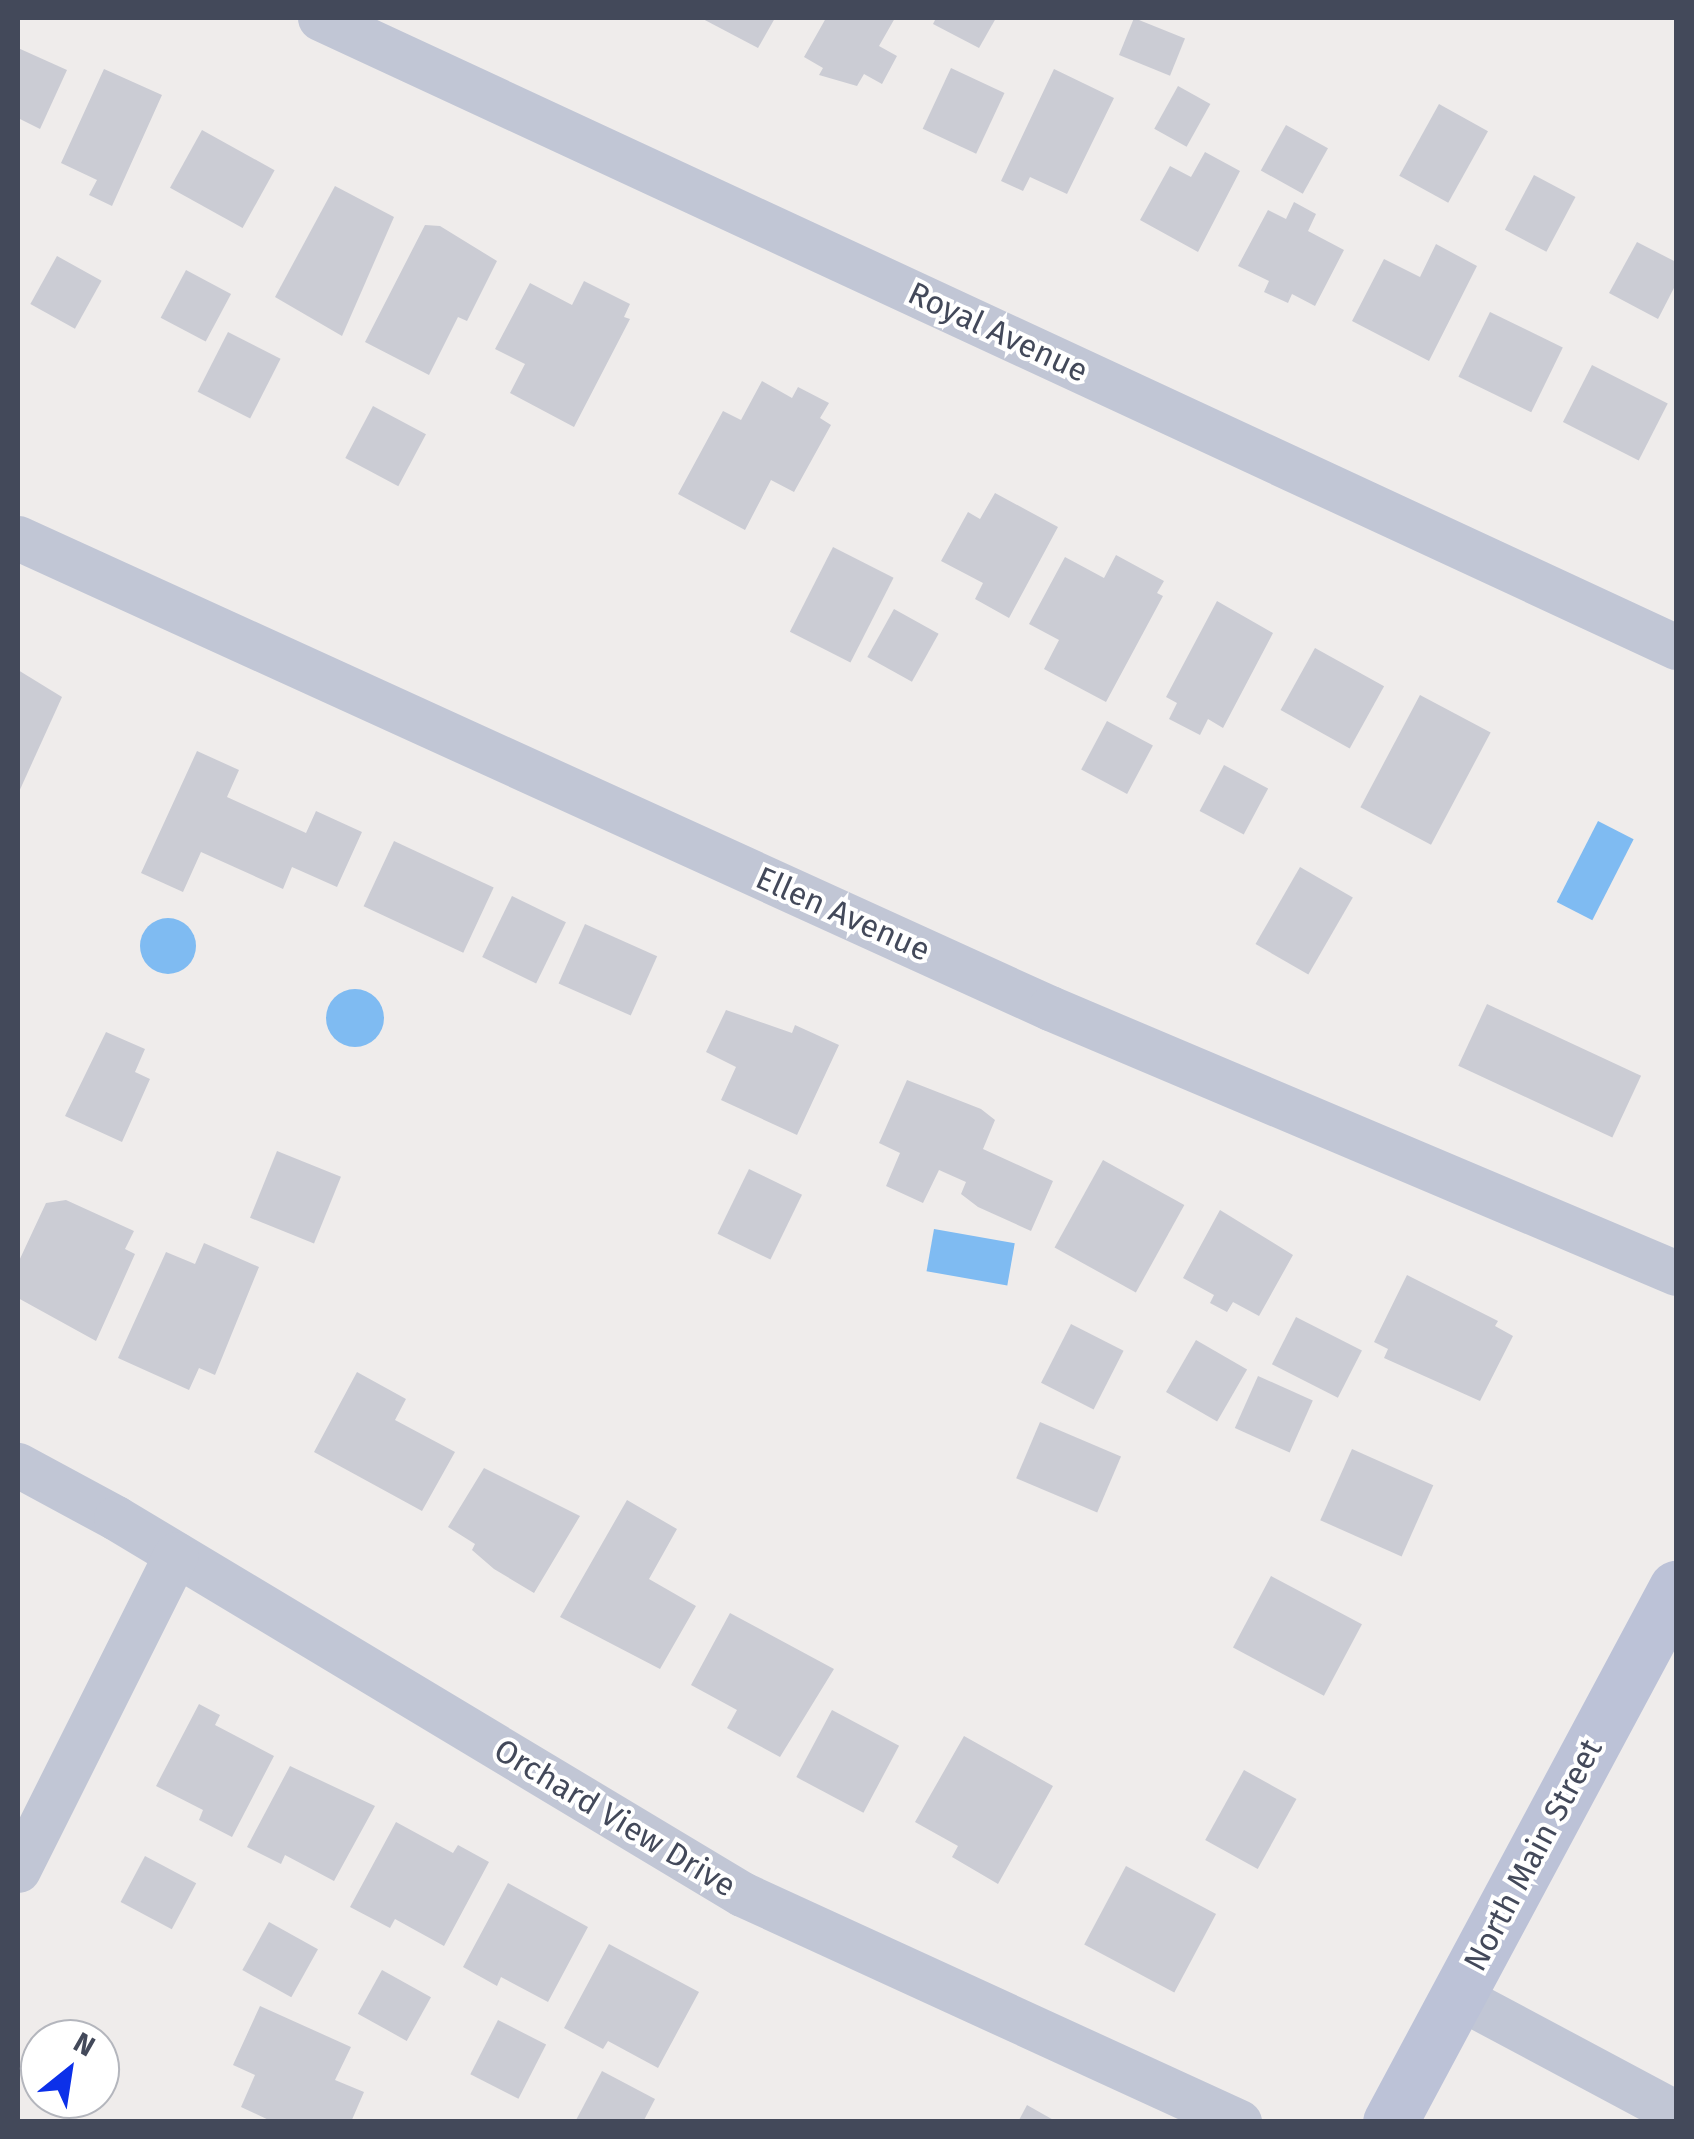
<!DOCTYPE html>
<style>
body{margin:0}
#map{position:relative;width:1694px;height:2139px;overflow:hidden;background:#efeceb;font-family:"Fira Sans",sans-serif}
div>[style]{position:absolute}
.water>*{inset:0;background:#7fbbf2;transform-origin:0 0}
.round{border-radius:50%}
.building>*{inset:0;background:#cbccd4;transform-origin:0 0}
.street>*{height:45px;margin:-22.5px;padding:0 22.5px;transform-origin:22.5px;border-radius:22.5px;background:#c1c6d5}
.secondary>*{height:55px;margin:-27.5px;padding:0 27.5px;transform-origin:27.5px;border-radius:27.5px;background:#bcc2d7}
span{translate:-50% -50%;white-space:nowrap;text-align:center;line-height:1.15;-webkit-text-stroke:8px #fff;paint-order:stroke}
.street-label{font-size:32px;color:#43495a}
.frame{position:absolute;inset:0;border:20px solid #43495a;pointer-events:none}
.north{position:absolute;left:20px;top:2019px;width:100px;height:100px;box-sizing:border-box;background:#fff;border:2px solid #b4b6bd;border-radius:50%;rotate:30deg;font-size:28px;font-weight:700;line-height:40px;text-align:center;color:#43495a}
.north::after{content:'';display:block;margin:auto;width:35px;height:45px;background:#0c30e9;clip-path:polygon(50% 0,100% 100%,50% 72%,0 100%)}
</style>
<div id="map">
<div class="water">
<i style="left:1598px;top:821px;width:40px;height:91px;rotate:27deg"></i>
<i class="round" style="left:140px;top:918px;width:56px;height:56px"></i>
<i class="round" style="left:326px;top:989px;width:58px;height:58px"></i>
<i style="left:934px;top:1229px;width:82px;height:43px;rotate:10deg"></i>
</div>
<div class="building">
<i style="clip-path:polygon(701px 18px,775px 18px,758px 48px)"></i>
<i style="clip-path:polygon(826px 18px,895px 18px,879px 46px,897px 56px,882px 84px,864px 74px,857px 86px,819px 75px,823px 68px,804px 57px)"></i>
<i style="clip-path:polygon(936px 18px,996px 18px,979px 48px,933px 24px)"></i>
<i style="left:1134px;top:18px;width:55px;height:40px;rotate:22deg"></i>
<i style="clip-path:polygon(18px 48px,67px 70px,40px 129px,18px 118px)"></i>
<i style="left:951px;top:68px;width:59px;height:67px;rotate:25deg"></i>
<i style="clip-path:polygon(104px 69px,162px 95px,112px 206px,89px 195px,97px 180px,61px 163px)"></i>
<i style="clip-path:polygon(1054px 69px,1114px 98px,1067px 194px,1030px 177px,1023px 191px,1001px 181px)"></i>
<i style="left:1178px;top:86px;width:37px;height:49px;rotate:29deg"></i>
<i style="left:1439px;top:104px;width:56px;height:82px;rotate:29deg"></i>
<i style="left:1286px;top:125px;width:48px;height:52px;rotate:29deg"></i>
<i style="left:202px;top:130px;width:83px;height:66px;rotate:29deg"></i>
<i style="clip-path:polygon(1205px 152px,1240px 171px,1198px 252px,1140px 220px,1170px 166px,1191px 177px)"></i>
<i style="left:1534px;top:175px;width:47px;height:62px;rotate:28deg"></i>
<i style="clip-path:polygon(335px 186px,394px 217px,342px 336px,275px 297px)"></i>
<i style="clip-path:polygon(1294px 202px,1316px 214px,1308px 231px,1344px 250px,1315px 306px,1292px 294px,1288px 303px,1264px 292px,1269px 281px,1238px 266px,1268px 210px,1286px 219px)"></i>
<i style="clip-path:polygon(425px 225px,440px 226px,497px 261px,467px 321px,458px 317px,429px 375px,365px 342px)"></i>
<i style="clip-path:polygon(1637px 242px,1676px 262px,1676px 284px,1658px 319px,1609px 293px)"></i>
<i style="clip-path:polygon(1436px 244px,1477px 266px,1429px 361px,1352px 321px,1384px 259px,1420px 277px)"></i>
<i style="left:57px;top:256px;width:51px;height:55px;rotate:29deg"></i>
<i style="left:186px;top:270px;width:51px;height:54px;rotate:28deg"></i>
<i style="clip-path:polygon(584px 281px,630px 304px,624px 317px,630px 319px,574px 427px,510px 393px,525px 364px,495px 349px,530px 283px,572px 305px)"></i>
<i style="left:1490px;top:312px;width:81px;height:72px;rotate:26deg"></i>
<i style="left:228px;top:332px;width:59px;height:67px;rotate:27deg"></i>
<i style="left:1592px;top:365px;width:85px;height:64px;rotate:27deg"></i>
<i style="clip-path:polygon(762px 381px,792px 398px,798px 387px,829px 403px,820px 418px,831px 425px,794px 492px,771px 480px,745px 530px,678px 494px,723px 411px,741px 420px)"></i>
<i style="left:373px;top:406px;width:60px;height:59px;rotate:28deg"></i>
<i style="clip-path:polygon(995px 493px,1058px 527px,1009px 618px,975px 599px,983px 583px,941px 561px,968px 512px,980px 519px)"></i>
<i style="left:833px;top:547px;width:68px;height:95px;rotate:27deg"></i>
<i style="clip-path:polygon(1116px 555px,1164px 581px,1157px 593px,1163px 596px,1106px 702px,1044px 669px,1059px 640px,1029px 624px,1065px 557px,1104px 578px)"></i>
<i style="clip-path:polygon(1217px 601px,1273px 633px,1223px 728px,1208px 719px,1200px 735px,1169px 719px,1177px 703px,1166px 697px)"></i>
<i style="left:894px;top:609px;width:51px;height:55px;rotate:29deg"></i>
<i style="left:1315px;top:648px;width:79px;height:71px;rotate:29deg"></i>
<i style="clip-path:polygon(18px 670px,62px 697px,18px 794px)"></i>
<i style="left:1420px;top:695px;width:80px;height:127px;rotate:28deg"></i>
<i style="left:1107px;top:721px;width:52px;height:55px;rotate:28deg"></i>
<i style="clip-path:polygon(197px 751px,239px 770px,227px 797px,306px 833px,316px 811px,362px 832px,337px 887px,292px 867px,283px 889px,201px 852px,183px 892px,141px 873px)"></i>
<i style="left:1224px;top:765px;width:50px;height:52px;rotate:28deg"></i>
<i style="left:394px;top:841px;width:110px;height:72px;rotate:25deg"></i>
<i style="left:1300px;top:867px;width:61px;height:89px;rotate:30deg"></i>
<i style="left:512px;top:896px;width:60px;height:68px;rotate:26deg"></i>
<i style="left:585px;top:924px;width:79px;height:65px;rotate:24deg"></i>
<i style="left:1487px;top:1004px;width:170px;height:68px;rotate:25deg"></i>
<i style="clip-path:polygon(726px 1010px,792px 1033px,795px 1025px,839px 1045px,797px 1135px,721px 1100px,736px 1067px,706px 1052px)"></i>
<i style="clip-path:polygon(106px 1032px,145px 1049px,135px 1072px,150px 1079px,122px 1142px,65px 1116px)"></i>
<i style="clip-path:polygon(907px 1080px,981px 1109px,995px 1120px,983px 1149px,1053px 1181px,1031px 1231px,978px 1207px,961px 1194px,966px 1182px,939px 1170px,923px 1203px,886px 1186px,900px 1153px,879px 1143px)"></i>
<i style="left:277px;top:1151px;width:69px;height:72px;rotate:22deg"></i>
<i style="left:1103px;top:1160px;width:93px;height:100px;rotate:29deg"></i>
<i style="left:749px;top:1169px;width:59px;height:72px;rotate:26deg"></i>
<i style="clip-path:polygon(66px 1200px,134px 1231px,125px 1249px,135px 1254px,96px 1341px,18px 1298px,18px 1263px,46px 1203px)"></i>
<i style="clip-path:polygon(1220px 1210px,1293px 1255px,1259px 1316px,1233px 1302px,1227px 1312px,1210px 1303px,1214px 1295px,1183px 1278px)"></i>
<i style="clip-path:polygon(204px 1243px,259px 1267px,215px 1375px,199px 1368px,189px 1390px,118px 1358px,166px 1252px,195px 1264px)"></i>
<i style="clip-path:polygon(1407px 1275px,1498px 1321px,1495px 1326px,1513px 1336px,1480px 1401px,1384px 1358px,1388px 1349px,1374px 1342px)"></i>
<i style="left:1296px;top:1317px;width:74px;height:53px;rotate:27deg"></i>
<i style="left:1071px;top:1324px;width:59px;height:66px;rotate:27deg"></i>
<i style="left:1196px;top:1340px;width:59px;height:60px;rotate:30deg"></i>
<i style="clip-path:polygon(357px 1372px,406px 1399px,395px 1420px,455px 1452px,422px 1511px,314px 1452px)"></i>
<i style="left:1258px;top:1376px;width:60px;height:57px;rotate:24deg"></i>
<i style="left:1040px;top:1422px;width:88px;height:61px;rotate:23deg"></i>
<i style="left:1352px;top:1449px;width:89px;height:78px;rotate:24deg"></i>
<i style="clip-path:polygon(484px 1468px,580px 1516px,534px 1593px,494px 1569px,472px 1550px,475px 1544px,448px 1527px)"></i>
<i style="clip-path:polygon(627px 1500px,677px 1529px,649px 1579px,696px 1606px,660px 1669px,560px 1617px)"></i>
<i style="left:1271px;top:1576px;width:103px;height:81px;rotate:28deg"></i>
<i style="clip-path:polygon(730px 1613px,834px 1669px,780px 1757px,727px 1728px,737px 1710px,691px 1685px)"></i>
<i style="clip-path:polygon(199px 1704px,220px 1715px,215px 1725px,274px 1756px,232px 1837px,199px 1820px,203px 1810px,156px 1786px)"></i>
<i style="left:832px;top:1710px;width:76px;height:76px;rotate:28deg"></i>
<i style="clip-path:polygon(964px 1736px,1053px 1786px,998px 1884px,952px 1857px,958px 1846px,915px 1822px)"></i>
<i style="clip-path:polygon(290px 1766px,375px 1806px,334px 1881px,285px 1855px,281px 1864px,247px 1847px)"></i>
<i style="left:1244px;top:1770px;width:60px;height:80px;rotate:29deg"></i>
<i style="clip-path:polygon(396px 1822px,453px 1853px,458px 1845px,489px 1862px,444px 1946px,395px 1919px,390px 1928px,350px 1907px)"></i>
<i style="left:145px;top:1856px;width:58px;height:52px;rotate:28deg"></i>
<i style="left:1126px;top:1866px;width:102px;height:89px;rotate:28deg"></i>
<i style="clip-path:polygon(508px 1883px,588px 1927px,548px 2002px,501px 1977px,497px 1986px,463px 1967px)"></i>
<i style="left:269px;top:1922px;width:56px;height:55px;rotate:29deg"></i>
<i style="clip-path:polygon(609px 1944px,699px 1992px,658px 2068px,608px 2041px,603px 2049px,564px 2028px)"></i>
<i style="left:382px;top:1970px;width:56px;height:50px;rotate:29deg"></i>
<i style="clip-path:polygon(260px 2006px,351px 2047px,335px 2080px,364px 2092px,351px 2122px,273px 2122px,241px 2107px,255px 2075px,233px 2065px)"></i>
<i style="left:498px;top:2020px;width:54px;height:61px;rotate:27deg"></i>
<i style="clip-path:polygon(602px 2071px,655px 2099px,643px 2122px,575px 2122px)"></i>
<i style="clip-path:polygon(1027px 2105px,1057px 2122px,1018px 2122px)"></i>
</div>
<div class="street">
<i style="left:320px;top:18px;width:1495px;rotate:24.88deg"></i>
<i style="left:18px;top:538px;width:1134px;rotate:24.49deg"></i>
<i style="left:1050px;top:1008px;width:680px;rotate:22.94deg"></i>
<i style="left:18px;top:1465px;width:111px;rotate:28.4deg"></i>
<i style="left:116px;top:1518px;width:730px;rotate:30.99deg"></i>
<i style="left:742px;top:1894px;width:547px;rotate:24.64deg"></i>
<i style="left:18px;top:1870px;width:353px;rotate:-63.4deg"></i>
<i style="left:1457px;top:1996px;width:248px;rotate:28.1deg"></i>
</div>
<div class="secondary">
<i style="left:1390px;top:2122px;width:606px;rotate:-61.83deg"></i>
</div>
<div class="street-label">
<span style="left:998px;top:332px;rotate:25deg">Royal Avenue</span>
<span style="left:843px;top:914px;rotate:24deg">Ellen Avenue</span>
<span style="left:615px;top:1818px;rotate:31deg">Orchard View Drive</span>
<span style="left:1533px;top:1855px;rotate:-62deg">North Main Street</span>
</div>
<div class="frame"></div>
<div class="north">N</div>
</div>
